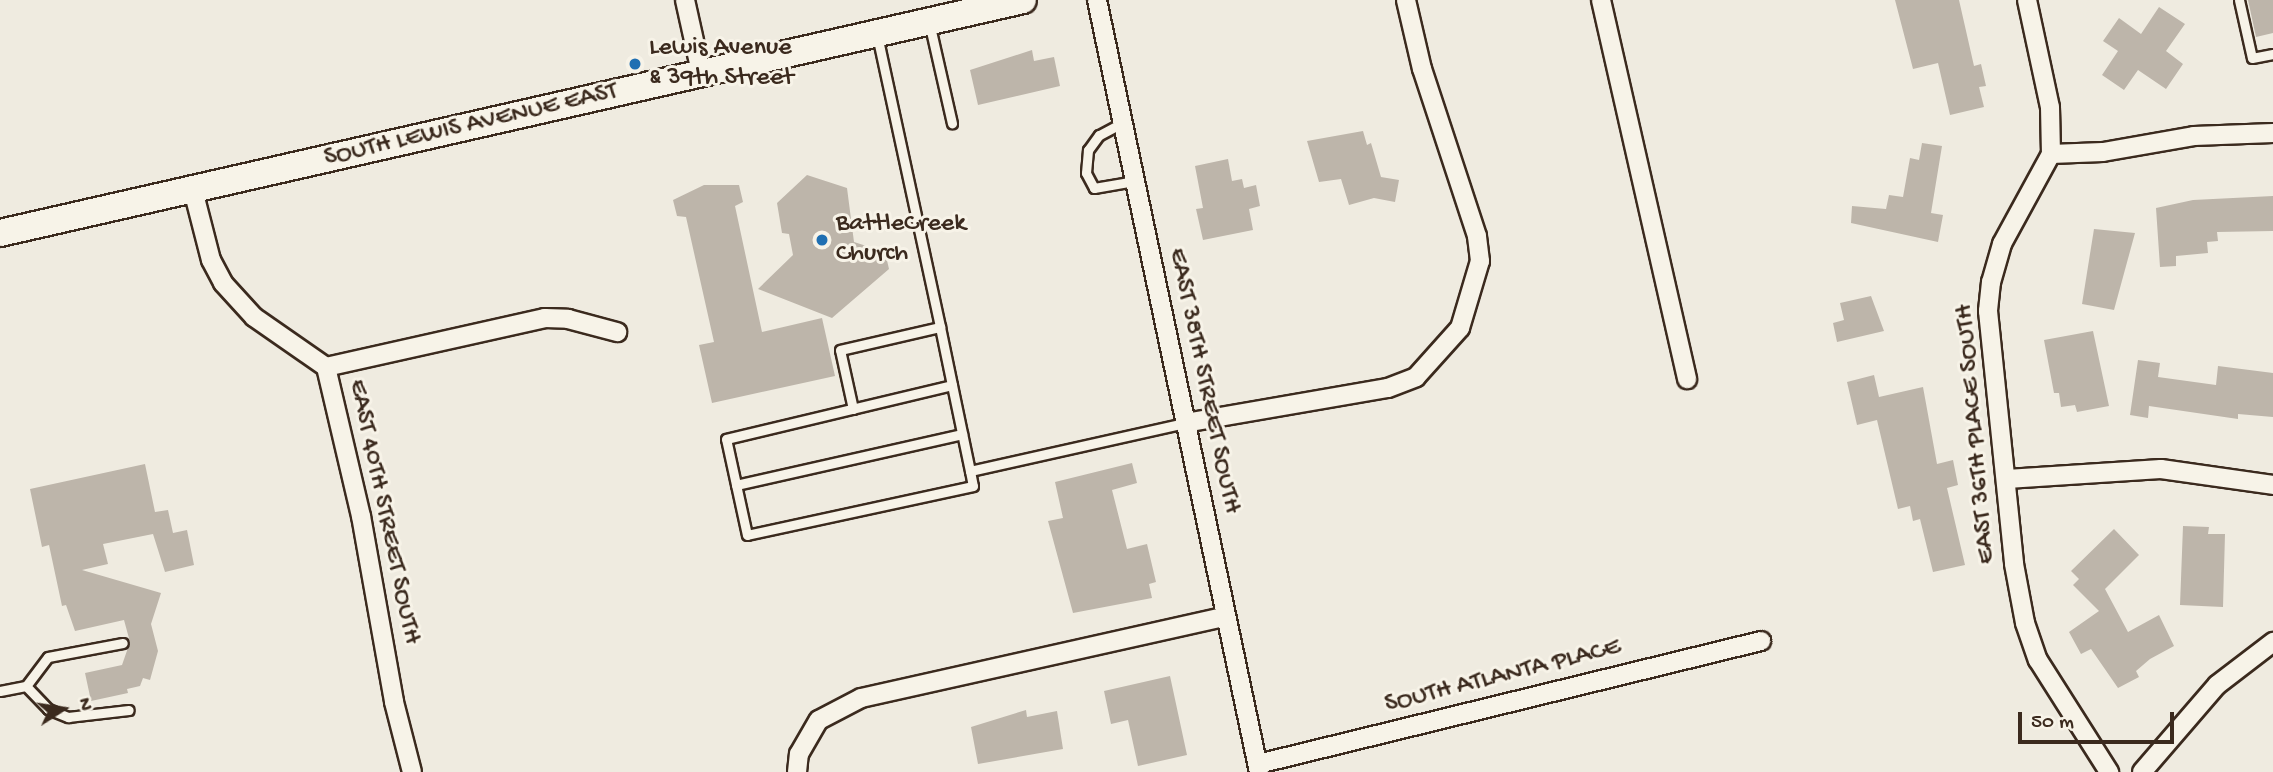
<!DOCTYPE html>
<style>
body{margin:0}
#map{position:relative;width:2273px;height:772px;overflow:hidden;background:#efebe0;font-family:"Gochi Hand",sans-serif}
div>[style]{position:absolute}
.building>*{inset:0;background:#bdb5aa}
.roads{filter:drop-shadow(2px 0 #3b2a1e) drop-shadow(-2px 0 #3b2a1e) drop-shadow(0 2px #3b2a1e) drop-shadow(0 -2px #3b2a1e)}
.lane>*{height:9px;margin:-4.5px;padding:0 4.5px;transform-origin:4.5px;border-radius:4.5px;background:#f7f3e8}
.street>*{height:18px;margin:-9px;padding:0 9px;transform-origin:9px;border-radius:9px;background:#f7f3e8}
.secondary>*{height:26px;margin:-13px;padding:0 13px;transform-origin:13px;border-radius:13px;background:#f7f3e8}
.dots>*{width:19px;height:19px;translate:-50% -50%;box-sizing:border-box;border:4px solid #f7f3e8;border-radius:50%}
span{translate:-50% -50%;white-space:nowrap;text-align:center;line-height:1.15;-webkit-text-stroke:6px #f7f3e8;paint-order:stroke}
.poi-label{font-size:26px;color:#3b2a1e}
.left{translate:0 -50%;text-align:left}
.street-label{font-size:26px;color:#3b2a1e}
.north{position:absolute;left:28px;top:674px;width:70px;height:70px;-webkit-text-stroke:5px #f7f3e8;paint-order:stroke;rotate:78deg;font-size:19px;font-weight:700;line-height:28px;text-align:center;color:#3b2a1e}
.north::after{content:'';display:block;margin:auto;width:24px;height:32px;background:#3b2a1e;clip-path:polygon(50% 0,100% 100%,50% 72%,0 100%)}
.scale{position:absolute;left:2018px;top:712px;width:156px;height:32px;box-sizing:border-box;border:4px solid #3b2a1e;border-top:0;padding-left:9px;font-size:21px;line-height:24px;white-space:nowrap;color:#3b2a1e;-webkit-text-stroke:5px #f7f3e8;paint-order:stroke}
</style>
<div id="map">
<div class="building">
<i style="clip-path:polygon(1895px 0,1959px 0,1974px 66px,1981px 64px,1986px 86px,1979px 87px,1984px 107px,1950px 115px,1938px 63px,1913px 69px)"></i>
<i style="clip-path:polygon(2248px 0,2273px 0,2273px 33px,2256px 37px)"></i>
<i style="clip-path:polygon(2159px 7px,2185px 24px,2166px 51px,2183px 64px,2166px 89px,2138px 70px,2124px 90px,2102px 75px,2118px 51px,2103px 41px,2119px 18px,2141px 34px)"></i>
<i style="clip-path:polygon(1032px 50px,1034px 61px,1054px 57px,1060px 86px,978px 105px,970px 70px)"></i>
<i style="clip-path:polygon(1363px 131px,1367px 145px,1371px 143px,1381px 177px,1399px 180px,1395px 202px,1374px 198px,1349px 205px,1341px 179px,1319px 182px,1307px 141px)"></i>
<i style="clip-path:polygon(1922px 143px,1942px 146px,1931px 213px,1943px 215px,1938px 242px,1851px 223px,1852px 206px,1886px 209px,1889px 195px,1903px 197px,1910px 158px,1919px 160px)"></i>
<i style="clip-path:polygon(1228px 159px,1232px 181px,1242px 179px,1244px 188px,1256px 185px,1260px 206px,1249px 209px,1253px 230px,1203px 240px,1196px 209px,1203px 208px,1195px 166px)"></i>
<i style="clip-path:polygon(807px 175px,847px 188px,854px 242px,885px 252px,889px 269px,832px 318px,758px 289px,793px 255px,789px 234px,782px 233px,777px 203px)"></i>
<i style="clip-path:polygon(704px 185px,739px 185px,743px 202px,735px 206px,762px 332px,822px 318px,835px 376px,712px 403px,699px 345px,714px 342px,686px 217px,677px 216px,673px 200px)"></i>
<i style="clip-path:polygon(2273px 196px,2273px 231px,2217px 232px,2218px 241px,2207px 242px,2208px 253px,2176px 256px,2176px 266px,2160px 267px,2156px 208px,2193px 200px)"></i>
<i style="clip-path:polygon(2094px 229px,2135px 233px,2114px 310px,2082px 304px)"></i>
<i style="clip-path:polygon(1871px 296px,1884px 331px,1837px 342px,1833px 323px,1844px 320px,1840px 303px)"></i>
<i style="clip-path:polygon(2093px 331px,2109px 406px,2077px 412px,2075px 405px,2061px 407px,2059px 393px,2054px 393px,2044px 340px)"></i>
<i style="clip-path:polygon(2138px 360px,2160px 363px,2158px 377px,2216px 385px,2218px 366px,2273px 373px,2273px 417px,2238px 414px,2238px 419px,2149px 406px,2148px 418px,2130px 415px)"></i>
<i style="clip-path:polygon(1874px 375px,1879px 397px,1923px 387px,1937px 464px,1953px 460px,1958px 485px,1947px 488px,1965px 565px,1933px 572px,1920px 519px,1913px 521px,1910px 506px,1898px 509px,1877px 420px,1857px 425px,1847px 382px)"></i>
<i style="clip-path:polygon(1132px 463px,1137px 483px,1112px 490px,1127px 549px,1147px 544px,1156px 582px,1149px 584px,1152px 598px,1073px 613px,1048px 521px,1063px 518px,1055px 482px)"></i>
<i style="clip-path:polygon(145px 464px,155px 512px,168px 510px,173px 533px,187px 530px,194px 565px,165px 572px,153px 534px,103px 544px,108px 564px,82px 570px,161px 593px,151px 624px,158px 651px,150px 680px,143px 678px,140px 686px,127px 689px,128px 693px,91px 701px,85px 673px,122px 665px,130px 642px,124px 620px,75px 631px,66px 605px,62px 606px,49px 545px,42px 547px,30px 489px)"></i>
<i style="clip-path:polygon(2183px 526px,2209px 527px,2208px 534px,2225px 534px,2223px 607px,2180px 605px)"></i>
<i style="clip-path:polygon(2114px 529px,2139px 555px,2105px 589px,2128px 632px,2159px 615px,2174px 646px,2150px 659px,2136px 671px,2139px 677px,2118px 688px,2091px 649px,2081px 654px,2069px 632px,2099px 611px,2073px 585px,2079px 579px,2071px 571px)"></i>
<i style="clip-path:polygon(1170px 676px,1187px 755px,1138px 766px,1128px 720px,1111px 724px,1104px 691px)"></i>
<i style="clip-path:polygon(1026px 710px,1027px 717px,1057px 711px,1063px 749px,978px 764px,971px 727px)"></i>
</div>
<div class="roads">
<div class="lane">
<i style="left:2239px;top:0;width:59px;rotate:77.4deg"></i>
<i style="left:2252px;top:58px;width:21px;rotate:-11deg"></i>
<i style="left:929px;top:22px;width:104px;rotate:77.2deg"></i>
<i style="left:877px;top:35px;width:299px;rotate:77.8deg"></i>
<i style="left:940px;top:327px;width:59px;rotate:78.3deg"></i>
<i style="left:952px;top:385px;width:88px;rotate:78.2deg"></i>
<i style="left:970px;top:471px;width:15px;rotate:79deg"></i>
<i style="left:973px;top:486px;width:231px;rotate:167.8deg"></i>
<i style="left:747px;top:535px;width:98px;rotate:-102.3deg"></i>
<i style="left:726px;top:439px;width:232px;rotate:-13.4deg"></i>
<i style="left:1122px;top:123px;width:26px;rotate:152deg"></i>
<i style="left:1099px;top:135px;width:19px;rotate:126deg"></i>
<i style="left:1088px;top:150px;width:23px;rotate:95deg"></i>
<i style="left:1086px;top:173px;width:17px;rotate:62deg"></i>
<i style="left:1094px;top:188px;width:42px;rotate:-9.7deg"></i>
<i style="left:853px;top:409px;width:60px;rotate:-102.4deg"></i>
<i style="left:840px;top:350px;width:103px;rotate:-13deg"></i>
<i style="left:970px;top:471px;width:220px;rotate:-12.6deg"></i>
<i style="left:736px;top:485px;width:232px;rotate:-12.7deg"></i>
<i style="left:26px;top:686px;width:32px;rotate:46deg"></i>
<i style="left:48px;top:709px;width:22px;rotate:22deg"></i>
<i style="left:68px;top:717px;width:61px;rotate:-6.5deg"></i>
<i style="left:0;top:691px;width:26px;rotate:-11deg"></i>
<i style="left:26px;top:686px;width:36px;rotate:-53deg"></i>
<i style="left:48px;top:657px;width:76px;rotate:-10.6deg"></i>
</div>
<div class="street">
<i style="left:685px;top:0;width:74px;rotate:77.5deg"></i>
<i style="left:1097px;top:0;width:789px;rotate:78.15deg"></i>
<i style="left:1601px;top:0;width:389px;rotate:77.2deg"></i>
<i style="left:2027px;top:0;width:109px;rotate:77.9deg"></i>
<i style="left:2050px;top:107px;width:47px;rotate:88.8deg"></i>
<i style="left:2051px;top:154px;width:102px;rotate:118.6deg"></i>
<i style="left:2002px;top:244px;width:40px;rotate:106deg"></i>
<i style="left:1991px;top:282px;width:29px;rotate:96deg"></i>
<i style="left:1988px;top:311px;width:254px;rotate:84.1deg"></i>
<i style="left:2014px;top:564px;width:60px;rotate:79.4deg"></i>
<i style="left:2025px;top:623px;width:39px;rotate:71deg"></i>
<i style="left:2038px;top:660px;width:133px;rotate:57.6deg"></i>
<i style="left:2051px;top:154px;width:52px;rotate:-2.2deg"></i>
<i style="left:2103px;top:152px;width:92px;rotate:-10deg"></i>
<i style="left:2194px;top:136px;width:79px;rotate:-2.2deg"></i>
<i style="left:193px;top:190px;width:72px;rotate:75.6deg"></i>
<i style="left:211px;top:260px;width:26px;rotate:62deg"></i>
<i style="left:223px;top:283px;width:46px;rotate:47.6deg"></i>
<i style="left:254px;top:317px;width:88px;rotate:34.8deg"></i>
<i style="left:326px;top:367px;width:153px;rotate:76.8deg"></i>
<i style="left:361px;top:516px;width:189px;rotate:79.9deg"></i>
<i style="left:394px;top:702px;width:72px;rotate:75.6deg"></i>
<i style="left:326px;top:367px;width:224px;rotate:-12.6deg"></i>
<i style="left:545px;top:318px;width:23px;rotate:2deg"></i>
<i style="left:568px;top:319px;width:51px;rotate:14.9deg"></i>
<i style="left:1185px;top:423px;width:206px;rotate:-9.8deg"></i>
<i style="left:1388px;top:388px;width:30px;rotate:-21deg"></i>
<i style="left:1416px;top:377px;width:66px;rotate:-48.1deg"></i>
<i style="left:1460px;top:328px;width:70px;rotate:-73.4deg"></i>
<i style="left:1480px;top:261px;width:25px;rotate:-97deg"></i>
<i style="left:1477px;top:236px;width:176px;rotate:-108.2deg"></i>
<i style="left:1422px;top:69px;width:71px;rotate:-103.1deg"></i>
<i style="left:2007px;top:479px;width:154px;rotate:-3.7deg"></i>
<i style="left:2161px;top:469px;width:113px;rotate:8.1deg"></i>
<i style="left:1258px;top:764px;width:518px;rotate:-13.74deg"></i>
<i style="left:797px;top:772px;width:18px;rotate:-84deg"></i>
<i style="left:799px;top:754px;width:39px;rotate:-60deg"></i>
<i style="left:819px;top:720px;width:47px;rotate:-27.6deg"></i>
<i style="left:861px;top:698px;width:372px;rotate:-12.6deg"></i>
<i style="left:2142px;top:772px;width:115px;rotate:-49.2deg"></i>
<i style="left:2217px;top:685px;width:71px;rotate:-37.5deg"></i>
</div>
<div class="secondary">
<i style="left:0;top:233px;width:1049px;rotate:-12.83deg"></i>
</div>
</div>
<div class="dots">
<i style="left:635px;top:64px;background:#1f6fb2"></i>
<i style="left:822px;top:240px;background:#1f6fb2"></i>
</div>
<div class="poi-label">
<span class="left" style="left:649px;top:64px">Lewis Avenue<br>&amp; 39th Street</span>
<span class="left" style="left:836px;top:240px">BattleCreek<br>Church</span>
</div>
<div class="street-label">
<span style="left:471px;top:126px;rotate:-13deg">SOUTH LEWIS AVENUE EAST</span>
<span style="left:1203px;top:381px;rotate:78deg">EAST 38TH STREET SOUTH</span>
<span style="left:1977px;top:434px;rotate:-95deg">EAST 36TH PLACE SOUTH</span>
<span style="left:383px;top:512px;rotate:78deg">EAST 40TH STREET SOUTH</span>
<span style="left:1503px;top:677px;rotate:-14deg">SOUTH ATLANTA PLACE</span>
</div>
<div class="north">N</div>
<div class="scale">50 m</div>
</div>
